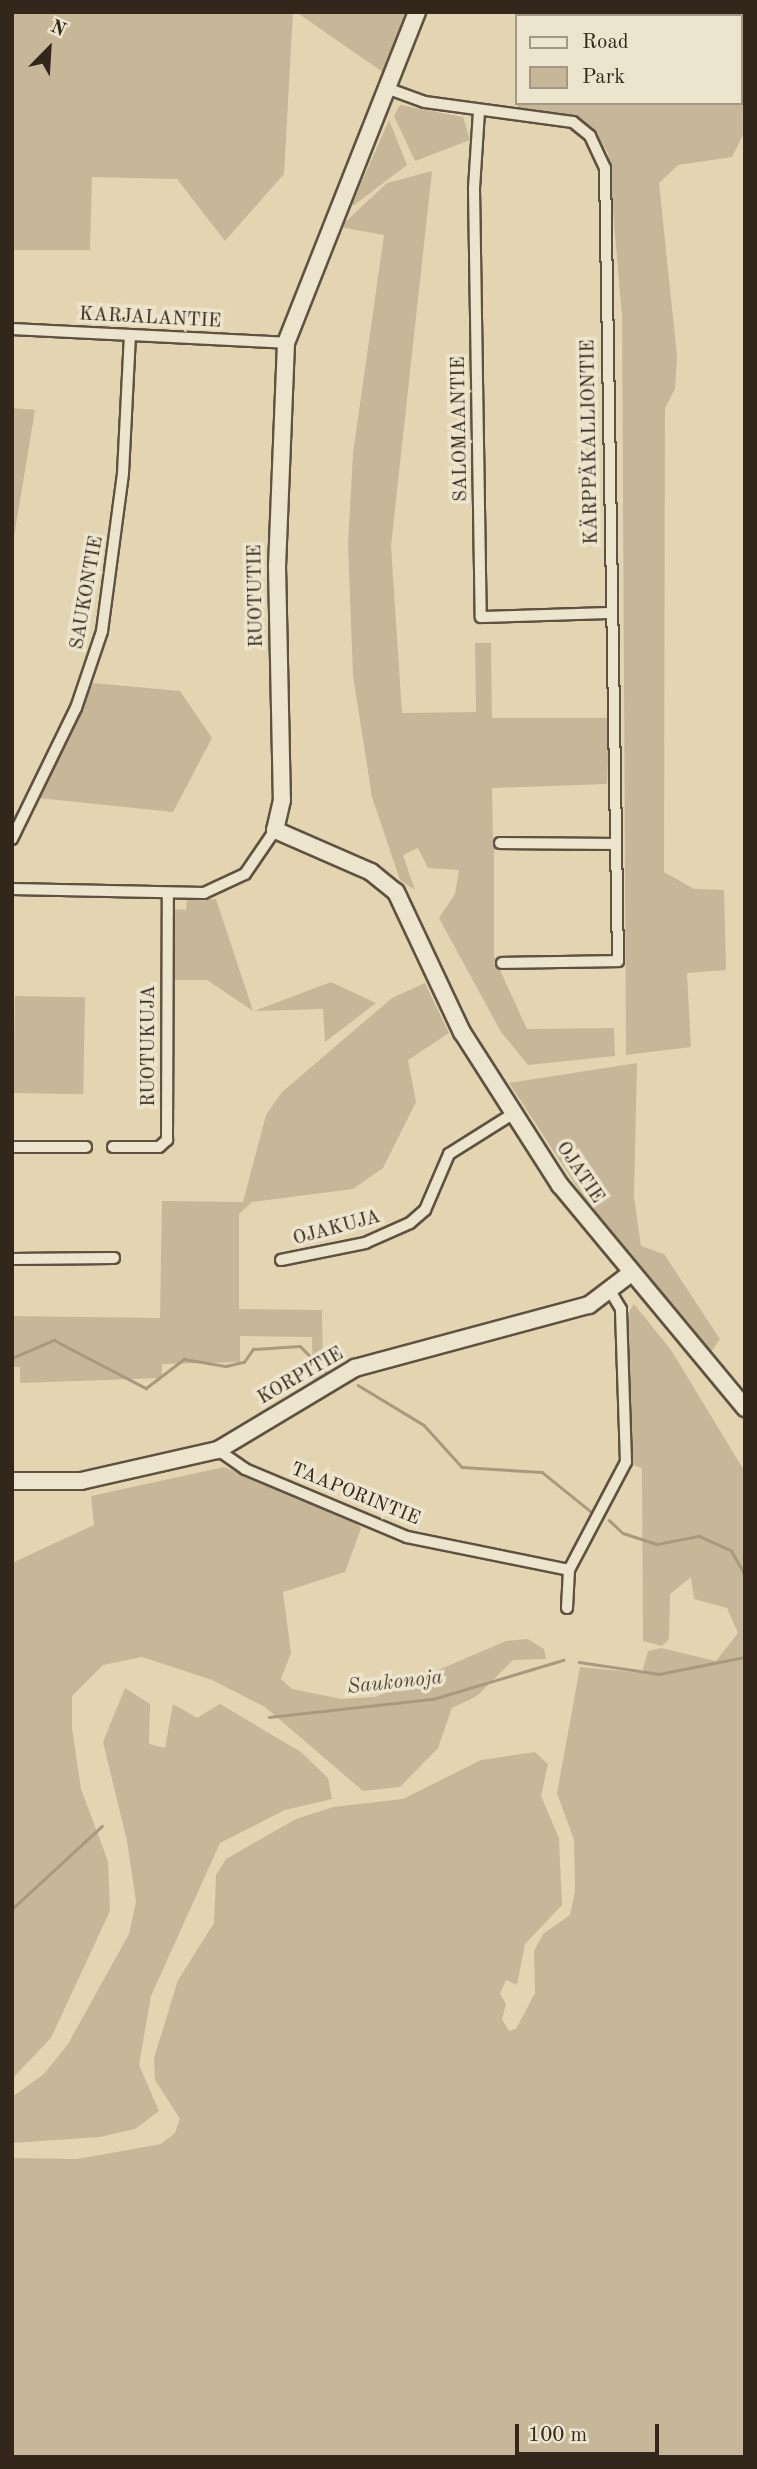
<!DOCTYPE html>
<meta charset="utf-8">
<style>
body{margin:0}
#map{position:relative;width:757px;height:2469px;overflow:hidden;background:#e4d5b2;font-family:"Old Standard TT",serif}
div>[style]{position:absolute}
.green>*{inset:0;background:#c6b798;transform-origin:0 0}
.stream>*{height:2.5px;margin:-1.25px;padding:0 1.25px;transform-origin:1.25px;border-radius:1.25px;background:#a89a7f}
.roads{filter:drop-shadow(2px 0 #5f5241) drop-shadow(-2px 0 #5f5241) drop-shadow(0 2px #5f5241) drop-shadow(0 -2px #5f5241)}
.street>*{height:10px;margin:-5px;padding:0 5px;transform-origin:5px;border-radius:5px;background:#ede4cd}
.secondary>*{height:16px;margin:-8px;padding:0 8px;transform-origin:8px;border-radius:8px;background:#ede4cd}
span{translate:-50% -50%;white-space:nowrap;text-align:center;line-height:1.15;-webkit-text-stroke:7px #ede4cd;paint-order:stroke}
.street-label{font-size:19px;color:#33271b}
.water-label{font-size:21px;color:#564a39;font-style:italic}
.frame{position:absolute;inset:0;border:14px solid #33271b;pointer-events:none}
.legend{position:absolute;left:515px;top:14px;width:228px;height:91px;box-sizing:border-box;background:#ede4cd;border:2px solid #a39886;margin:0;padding:9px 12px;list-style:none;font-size:21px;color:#33271b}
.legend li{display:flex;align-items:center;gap:14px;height:35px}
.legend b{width:35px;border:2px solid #a39886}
.north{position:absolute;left:14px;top:14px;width:70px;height:70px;-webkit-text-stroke:5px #ede4cd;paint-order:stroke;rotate:24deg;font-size:19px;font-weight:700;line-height:28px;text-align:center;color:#33271b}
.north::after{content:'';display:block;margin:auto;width:24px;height:32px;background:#33271b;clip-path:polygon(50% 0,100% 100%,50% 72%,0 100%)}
.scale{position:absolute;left:515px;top:2424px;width:144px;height:32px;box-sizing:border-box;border:4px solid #33271b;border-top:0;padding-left:9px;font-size:21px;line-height:24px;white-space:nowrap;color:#33271b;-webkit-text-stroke:5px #ede4cd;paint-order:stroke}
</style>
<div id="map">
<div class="green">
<i style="clip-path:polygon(12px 12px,293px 12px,284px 174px,225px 241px,177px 179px,92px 177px,90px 250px,12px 250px)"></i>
<i style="clip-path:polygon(296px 12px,408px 12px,384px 73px)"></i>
<i style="left:567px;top:12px;width:130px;height:4px"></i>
<i style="clip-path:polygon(741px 61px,745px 131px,732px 157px,678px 165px,659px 183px,677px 356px,675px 389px,665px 408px,664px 872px,694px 889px,724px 890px,726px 970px,687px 973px,691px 1047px,626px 1055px,622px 316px,608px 153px,594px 130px,562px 113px,517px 109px,518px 103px,741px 103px)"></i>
<i style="clip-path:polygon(400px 105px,463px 117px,470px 140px,415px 161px,394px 116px)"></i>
<i style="clip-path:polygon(389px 120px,407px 165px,353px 206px,352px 204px)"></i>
<i style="clip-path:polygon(432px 171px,391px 546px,402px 713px,476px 712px,475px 643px,491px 643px,492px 718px,610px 718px,607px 784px,492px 788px,493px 840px,499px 840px,494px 852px,494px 957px,527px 1029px,614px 1028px,615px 1056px,528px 1065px,501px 1032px,439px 918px,455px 894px,459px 870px,428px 868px,418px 848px,403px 855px,415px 890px,400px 880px,372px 797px,353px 676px,348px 544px,353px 453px,384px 235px,340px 227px,387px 183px)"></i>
<i style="clip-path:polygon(12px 408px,35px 410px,12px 549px)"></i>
<i style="clip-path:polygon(93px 683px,180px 691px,212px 738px,173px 812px,38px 798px)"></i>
<i style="clip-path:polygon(216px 899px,253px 1011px,207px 980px,174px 980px,174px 909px,186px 910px,187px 900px)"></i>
<i style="clip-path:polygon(331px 982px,376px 1003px,325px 1042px,323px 1009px,254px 1011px)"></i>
<i style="clip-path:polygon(425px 983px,449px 1033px,408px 1060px,416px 1102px,383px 1168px,353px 1189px,252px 1202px,239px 1214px,239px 1309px,322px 1310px,323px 1378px,313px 1383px,312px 1337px,240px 1336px,240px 1362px,162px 1364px,162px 1378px,20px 1383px,20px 1367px,12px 1367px,12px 1316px,160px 1318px,162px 1201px,243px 1202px,266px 1115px,282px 1092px,392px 998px)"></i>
<i style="left:15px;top:996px;width:70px;height:97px;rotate:1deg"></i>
<i style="clip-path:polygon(637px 1063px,634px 1196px,641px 1246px,664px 1254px,720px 1339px,711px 1352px,590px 1207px,509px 1083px)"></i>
<i style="clip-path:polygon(634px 1304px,671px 1350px,745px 1472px,745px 2457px,12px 2457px,12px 2158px,77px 2159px,161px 2144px,175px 2133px,180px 2119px,155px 2080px,154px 2058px,178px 1980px,214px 1923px,216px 1875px,226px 1859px,296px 1819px,333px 1807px,403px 1799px,481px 1760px,535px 1752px,548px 1764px,541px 1796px,559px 1838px,562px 1905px,525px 1944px,517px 1985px,506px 1980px,500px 1994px,506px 2004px,502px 2019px,509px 2031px,516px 2029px,535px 1993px,534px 1951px,543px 1934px,570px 1915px,575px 1891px,574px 1840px,557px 1793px,580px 1667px,642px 1673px,648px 1651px,661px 1648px,716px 1661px,738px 1633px,727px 1608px,694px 1599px,691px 1577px,670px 1594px,669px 1639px,662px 1646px,643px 1641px,642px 1468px,633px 1465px,626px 1316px)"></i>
<i style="clip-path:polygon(224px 1467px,350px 1517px,361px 1528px,345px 1572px,283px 1592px,291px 1653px,281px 1679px,292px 1689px,342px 1699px,375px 1697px,506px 1641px,528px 1639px,544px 1649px,546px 1659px,513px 1660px,477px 1696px,452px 1708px,438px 1748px,400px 1787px,363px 1791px,265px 1707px,212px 1680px,142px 1657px,103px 1665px,72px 1696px,72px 1728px,81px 1789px,108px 1861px,110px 1911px,51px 2038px,12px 2079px,12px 1563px,94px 1525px,91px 1496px)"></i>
<i style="clip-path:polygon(125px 1688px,150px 1704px,149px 1744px,165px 1748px,173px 1704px,197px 1718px,220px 1704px,301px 1752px,328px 1778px,332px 1799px,285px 1810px,220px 1843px,151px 1996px,139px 2065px,159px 2111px,135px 2129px,100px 2137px,12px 2143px,12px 2097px,44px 2074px,68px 2044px,129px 1934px,136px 1902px,127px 1841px,103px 1742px)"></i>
</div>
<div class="stream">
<i style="left:12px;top:1358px;width:46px;rotate:-23.2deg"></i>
<i style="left:54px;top:1340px;width:104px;rotate:27.6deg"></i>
<i style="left:146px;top:1388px;width:48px;rotate:-37.3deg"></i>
<i style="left:184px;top:1359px;width:43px;rotate:9.5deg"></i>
<i style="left:226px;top:1366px;width:18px;rotate:-13deg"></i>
<i style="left:244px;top:1362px;width:16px;rotate:-55deg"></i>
<i style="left:253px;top:1349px;width:47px;rotate:-3.7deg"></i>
<i style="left:300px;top:1346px;width:38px;rotate:45deg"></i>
<i style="left:358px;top:1385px;width:77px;rotate:31.2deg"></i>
<i style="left:424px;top:1425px;width:57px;rotate:47.9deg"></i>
<i style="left:462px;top:1467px;width:80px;rotate:3.6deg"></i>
<i style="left:542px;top:1472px;width:67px;rotate:38.9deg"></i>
<i style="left:609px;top:1520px;width:19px;rotate:43deg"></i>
<i style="left:623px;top:1533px;width:36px;rotate:18deg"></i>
<i style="left:657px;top:1544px;width:43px;rotate:-10.8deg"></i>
<i style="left:699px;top:1536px;width:35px;rotate:24deg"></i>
<i style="left:731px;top:1550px;width:28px;rotate:60deg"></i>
<i style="left:579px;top:1662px;width:81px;rotate:8.5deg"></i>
<i style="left:659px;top:1674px;width:88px;rotate:-11.2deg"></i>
<i style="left:269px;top:1717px;width:165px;rotate:-6.3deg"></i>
<i style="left:433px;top:1699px;width:136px;rotate:-16.7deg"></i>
<i style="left:12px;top:1909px;width:122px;rotate:-42.7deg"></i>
</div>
<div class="roads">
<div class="street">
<i style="left:389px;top:89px;width:38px;rotate:20deg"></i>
<i style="left:425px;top:102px;width:149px;rotate:7.7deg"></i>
<i style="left:573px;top:122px;width:22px;rotate:39deg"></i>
<i style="left:590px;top:136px;width:35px;rotate:65deg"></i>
<i style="left:605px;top:168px;width:793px;rotate:89.06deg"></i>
<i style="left:618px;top:961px;width:116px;rotate:179deg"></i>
<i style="left:479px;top:111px;width:78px;rotate:93.7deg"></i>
<i style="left:474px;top:189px;width:428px;rotate:89.1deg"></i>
<i style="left:481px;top:617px;width:130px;rotate:-1.8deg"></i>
<i style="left:12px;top:329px;width:274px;rotate:2.9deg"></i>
<i style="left:12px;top:839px;width:146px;rotate:-64deg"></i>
<i style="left:76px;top:708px;width:81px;rotate:-71.3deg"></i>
<i style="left:102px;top:631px;width:159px;rotate:-82.4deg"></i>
<i style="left:123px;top:473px;width:137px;rotate:-87.1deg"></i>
<i style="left:500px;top:843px;width:113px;rotate:0.5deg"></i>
<i style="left:12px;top:889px;width:192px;rotate:1.2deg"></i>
<i style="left:204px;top:893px;width:45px;rotate:-24.9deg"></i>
<i style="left:245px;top:874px;width:53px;rotate:-55.7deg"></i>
<i style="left:12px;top:1147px;width:74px"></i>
<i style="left:113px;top:1147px;width:46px"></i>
<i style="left:159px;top:1147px;width:11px;rotate:-41deg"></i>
<i style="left:167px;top:1140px;width:246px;rotate:-89.8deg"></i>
<i style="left:12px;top:1259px;width:102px;rotate:-0.6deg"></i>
<i style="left:281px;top:1260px;width:86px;rotate:-11.4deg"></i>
<i style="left:365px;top:1243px;width:49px;rotate:-24deg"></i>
<i style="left:410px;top:1223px;width:20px;rotate:-41deg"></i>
<i style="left:425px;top:1210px;width:61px;rotate:-66.8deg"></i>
<i style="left:449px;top:1154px;width:77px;rotate:-32.2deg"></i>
<i style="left:218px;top:1450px;width:33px;rotate:35deg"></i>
<i style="left:245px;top:1469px;width:176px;rotate:22.8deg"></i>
<i style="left:407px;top:1537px;width:165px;rotate:11.5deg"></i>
<i style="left:567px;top:1608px;width:38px;rotate:-87deg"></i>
<i style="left:569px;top:1570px;width:122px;rotate:-62.2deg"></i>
<i style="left:626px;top:1462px;width:153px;rotate:-91.9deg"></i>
<i style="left:621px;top:1309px;width:21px;rotate:-121deg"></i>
</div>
<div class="secondary">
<i style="left:417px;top:12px;width:356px;rotate:111.6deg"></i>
<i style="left:286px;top:343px;width:223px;rotate:92.3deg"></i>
<i style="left:277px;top:566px;width:234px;rotate:88.8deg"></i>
<i style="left:282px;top:800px;width:31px;rotate:103deg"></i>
<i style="left:275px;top:830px;width:105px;rotate:23.6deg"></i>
<i style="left:371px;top:872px;width:32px;rotate:39deg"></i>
<i style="left:396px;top:892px;width:155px;rotate:64.8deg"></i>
<i style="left:462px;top:1032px;width:182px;rotate:57.4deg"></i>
<i style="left:560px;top:1185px;width:290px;rotate:50.3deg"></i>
<i style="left:716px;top:12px;width:6px;rotate:45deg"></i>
<i style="left:741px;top:38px;width:6px;rotate:51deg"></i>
<i style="left:12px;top:1481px;width:69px"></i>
<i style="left:81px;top:1481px;width:140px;rotate:-12.8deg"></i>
<i style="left:218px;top:1450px;width:160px;rotate:-30.9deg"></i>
<i style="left:355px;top:1368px;width:242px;rotate:-15.1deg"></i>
<i style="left:589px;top:1305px;width:53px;rotate:-37.3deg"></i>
</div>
</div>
<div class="street-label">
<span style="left:150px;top:319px;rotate:3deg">KARJALANTIE</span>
<span style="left:461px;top:429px;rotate:-91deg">SALOMAANTIE</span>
<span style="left:591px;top:442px;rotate:-91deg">KÄRPPÄKALLIONTIE</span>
<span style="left:88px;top:593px;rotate:-80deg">SAUKONTIE</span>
<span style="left:257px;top:596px;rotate:-91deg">RUOTUTIE</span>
<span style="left:150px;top:1046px;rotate:-90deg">RUOTUKUJA</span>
<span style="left:579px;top:1173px;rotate:56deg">OJATIE</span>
<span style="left:337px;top:1229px;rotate:-15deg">OJAKUJA</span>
<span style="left:301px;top:1377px;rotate:-30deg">KORPITIE</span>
<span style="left:355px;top:1495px;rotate:22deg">TAAPORINTIE</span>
</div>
<div class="water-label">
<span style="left:395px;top:1683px;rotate:-6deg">Saukonoja</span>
</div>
<div class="frame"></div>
<ul class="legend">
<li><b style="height:9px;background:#ede4cd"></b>Road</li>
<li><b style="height:19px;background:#c6b798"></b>Park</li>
</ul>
<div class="north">N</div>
<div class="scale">100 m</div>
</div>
